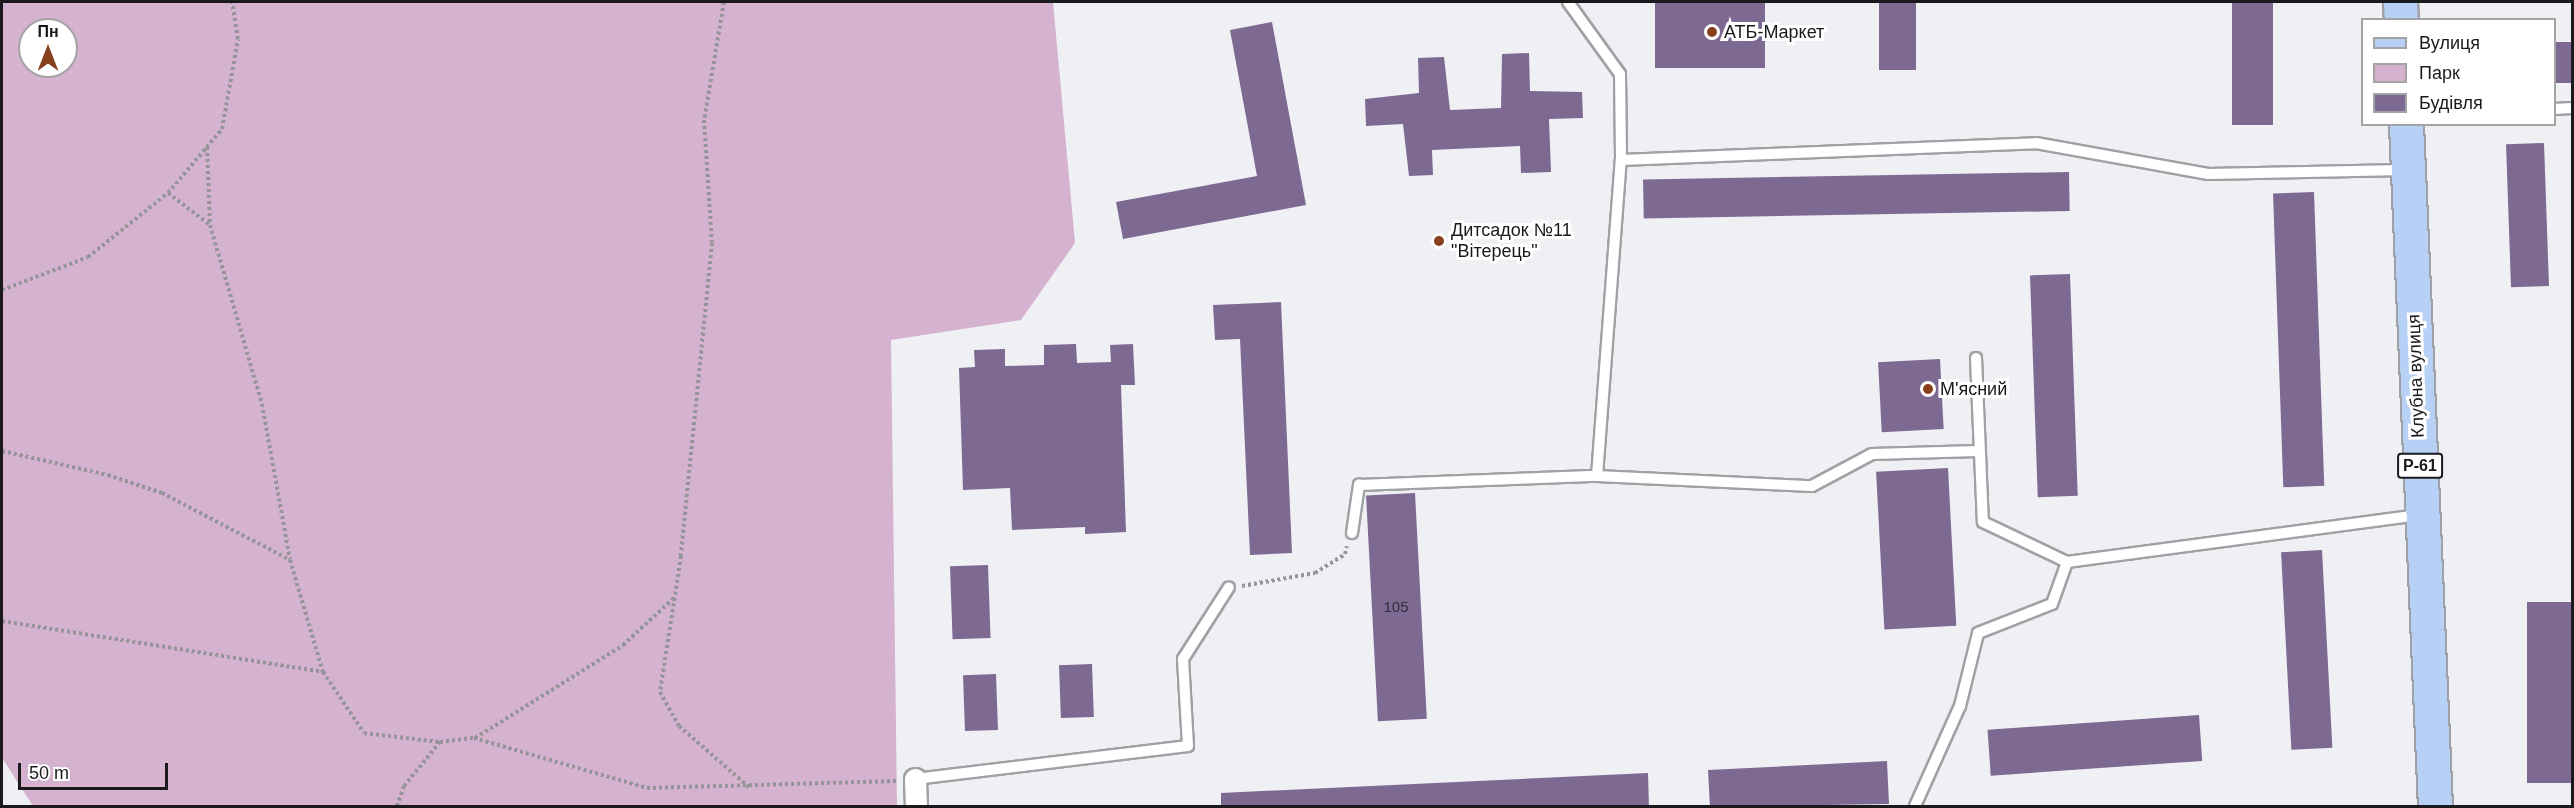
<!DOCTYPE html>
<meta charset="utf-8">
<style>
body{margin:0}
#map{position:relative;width:2574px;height:808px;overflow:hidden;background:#eff0f4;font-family:Helvetica,sans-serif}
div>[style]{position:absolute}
.green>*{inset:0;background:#d5b2cf}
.building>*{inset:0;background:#7e6992;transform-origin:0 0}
.path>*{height:4px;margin-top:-2px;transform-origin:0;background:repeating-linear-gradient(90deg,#959599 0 3px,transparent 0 6px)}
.roads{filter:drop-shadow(2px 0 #a0a1a4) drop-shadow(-2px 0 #a0a1a4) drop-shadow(0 2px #a0a1a4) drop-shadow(0 -2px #a0a1a4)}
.service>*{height:10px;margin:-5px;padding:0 5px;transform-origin:5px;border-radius:5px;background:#fff}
.minor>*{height:21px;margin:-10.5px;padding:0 10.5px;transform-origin:10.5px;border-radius:10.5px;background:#fff}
.primary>*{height:33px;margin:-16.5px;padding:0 16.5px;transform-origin:16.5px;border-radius:16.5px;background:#b7d1f6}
.dots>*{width:16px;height:16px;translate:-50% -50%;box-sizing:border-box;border:3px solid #fff;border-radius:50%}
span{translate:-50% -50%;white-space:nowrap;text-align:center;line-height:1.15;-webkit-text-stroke:6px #fff;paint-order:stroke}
.number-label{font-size:15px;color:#332e3a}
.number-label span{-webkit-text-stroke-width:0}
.shield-label span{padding:2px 4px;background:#fff;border:2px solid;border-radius:4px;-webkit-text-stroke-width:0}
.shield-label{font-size:16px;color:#1a1a1c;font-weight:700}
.poi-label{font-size:18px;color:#1a1a1c}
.left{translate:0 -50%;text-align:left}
.street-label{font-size:18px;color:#1a1a1c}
.frame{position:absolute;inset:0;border:3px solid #1a1a1c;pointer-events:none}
.legend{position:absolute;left:2361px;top:18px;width:195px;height:108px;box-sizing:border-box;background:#fff;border:2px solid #a3a3a4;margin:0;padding:8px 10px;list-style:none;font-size:18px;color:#1a1a1c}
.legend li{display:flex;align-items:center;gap:12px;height:30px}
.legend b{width:30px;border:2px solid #a3a3a4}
.north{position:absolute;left:18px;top:18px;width:60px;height:60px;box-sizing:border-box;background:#fff;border:2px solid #a3a3a4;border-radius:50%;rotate:0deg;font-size:16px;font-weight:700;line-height:24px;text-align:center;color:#1a1a1c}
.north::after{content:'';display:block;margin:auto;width:21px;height:27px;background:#86401b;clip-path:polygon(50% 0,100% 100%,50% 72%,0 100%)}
.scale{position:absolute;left:18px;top:763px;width:150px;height:27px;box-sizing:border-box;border:3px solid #1a1a1c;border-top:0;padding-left:8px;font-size:18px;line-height:21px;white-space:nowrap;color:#1a1a1c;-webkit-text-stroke:4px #fff;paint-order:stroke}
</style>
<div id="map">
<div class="green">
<i style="clip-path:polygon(evenodd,2px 2px,1053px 2px,1075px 243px,1021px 320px,891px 340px,897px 806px,33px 806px,2px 758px,2px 2px,30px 30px,66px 30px,66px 66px,30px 66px,30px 30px)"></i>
</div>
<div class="building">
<i style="left:1655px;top:2px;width:110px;height:66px"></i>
<i style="left:1879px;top:2px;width:37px;height:68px"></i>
<i style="left:2232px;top:2px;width:41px;height:123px"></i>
<i style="clip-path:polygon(1272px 22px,1306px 205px,1123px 239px,1116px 202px,1257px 176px,1230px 30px)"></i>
<i style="left:2572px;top:42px;width:41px;height:18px;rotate:90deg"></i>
<i style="clip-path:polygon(1529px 53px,1530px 91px,1582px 92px,1583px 118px,1549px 119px,1551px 172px,1521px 173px,1520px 146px,1432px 150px,1433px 175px,1409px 176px,1403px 124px,1366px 126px,1365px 99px,1419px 93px,1418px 58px,1444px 57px,1450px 110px,1501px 108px,1502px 54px)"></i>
<i style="left:2544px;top:143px;width:143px;height:38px;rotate:88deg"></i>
<i style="left:2069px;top:172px;width:39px;height:426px;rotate:89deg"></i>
<i style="left:2314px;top:192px;width:294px;height:41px;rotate:88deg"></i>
<i style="left:2070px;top:274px;width:222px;height:40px;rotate:88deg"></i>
<i style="clip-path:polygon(1281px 302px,1292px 553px,1250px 555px,1240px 339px,1215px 340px,1213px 305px)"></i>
<i style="clip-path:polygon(1076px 344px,1077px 363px,1111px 362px,1110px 345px,1133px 344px,1135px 385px,1121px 385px,1126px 532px,1085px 534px,1085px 527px,1012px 530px,1010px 488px,963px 490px,959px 368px,975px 367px,974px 350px,1005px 349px,1005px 366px,1044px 365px,1044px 345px)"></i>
<i style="left:1940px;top:359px;width:70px;height:62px;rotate:87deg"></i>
<i style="left:1948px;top:468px;width:158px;height:72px;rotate:87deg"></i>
<i style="left:1415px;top:493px;width:226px;height:49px;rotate:87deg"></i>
<i style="left:2322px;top:550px;width:198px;height:41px;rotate:87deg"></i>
<i style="left:988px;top:565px;width:73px;height:38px;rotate:88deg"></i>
<i style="left:2572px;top:602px;width:181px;height:45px;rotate:90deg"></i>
<i style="left:1092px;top:664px;width:53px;height:33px;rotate:88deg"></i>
<i style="left:996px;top:674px;width:56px;height:33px;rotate:88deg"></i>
<i style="left:2199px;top:715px;width:46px;height:212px;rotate:86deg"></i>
<i style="clip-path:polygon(1887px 761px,1889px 804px,1710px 807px,1708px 770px)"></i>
<i style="clip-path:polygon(1648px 773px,1649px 807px,1221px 807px,1221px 793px)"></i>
</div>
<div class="path">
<i style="left:724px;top:2px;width:120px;rotate:99.6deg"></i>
<i style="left:704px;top:120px;width:123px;rotate:86.3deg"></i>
<i style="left:712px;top:243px;width:315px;rotate:95.7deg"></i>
<i style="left:681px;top:556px;width:138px;rotate:98.8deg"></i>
<i style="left:660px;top:692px;width:39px;rotate:61deg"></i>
<i style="left:679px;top:726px;width:93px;rotate:41.1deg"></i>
<i style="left:207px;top:147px;width:78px;rotate:87.8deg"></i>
<i style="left:210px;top:225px;width:186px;rotate:73.8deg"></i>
<i style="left:262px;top:404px;width:158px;rotate:79.8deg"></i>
<i style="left:168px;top:193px;width:53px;rotate:37.3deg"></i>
<i style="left:2px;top:290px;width:92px;rotate:-21deg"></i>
<i style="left:88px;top:257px;width:102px;rotate:-38.7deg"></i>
<i style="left:168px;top:193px;width:84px;rotate:-49.8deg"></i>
<i style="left:222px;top:129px;width:91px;rotate:-79.9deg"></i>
<i style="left:238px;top:39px;width:37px;rotate:-99deg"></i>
<i style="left:2px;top:451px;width:109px;rotate:12.8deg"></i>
<i style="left:108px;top:475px;width:57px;rotate:18.4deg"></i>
<i style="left:162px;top:493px;width:144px;rotate:27.6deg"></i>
<i style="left:290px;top:560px;width:117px;rotate:73.6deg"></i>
<i style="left:1242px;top:586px;width:74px;rotate:-10.1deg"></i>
<i style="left:1315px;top:573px;width:36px;rotate:-32deg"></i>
<i style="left:1345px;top:554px;width:8px;rotate:-76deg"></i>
<i style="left:2px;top:621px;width:325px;rotate:9deg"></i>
<i style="left:323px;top:672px;width:73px;rotate:56.1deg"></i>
<i style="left:364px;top:733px;width:76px;rotate:6.8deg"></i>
<i style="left:475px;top:738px;width:175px;rotate:-32.1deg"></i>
<i style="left:623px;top:645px;width:69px;rotate:-42.7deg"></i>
<i style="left:397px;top:806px;width:21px;rotate:-71deg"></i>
<i style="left:404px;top:786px;width:57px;rotate:-50.7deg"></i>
<i style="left:440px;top:742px;width:34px;rotate:-7deg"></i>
<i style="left:474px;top:738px;width:180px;rotate:16.1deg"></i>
<i style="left:647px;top:788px;width:250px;rotate:-1.6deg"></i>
</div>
<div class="roads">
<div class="service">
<i style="left:1568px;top:2px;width:89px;rotate:54.2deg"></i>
<i style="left:1620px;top:74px;width:86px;rotate:89.3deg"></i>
<i style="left:2554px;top:109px;width:18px;rotate:-3deg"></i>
<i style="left:1976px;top:358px;width:164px;rotate:87.6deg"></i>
<i style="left:1983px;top:522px;width:93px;rotate:25.5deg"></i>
<i style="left:2067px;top:562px;width:355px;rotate:-7.6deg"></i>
<i style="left:1597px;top:476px;width:317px;rotate:-85.7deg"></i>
<i style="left:1621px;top:160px;width:415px;rotate:-2.3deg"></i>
<i style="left:2036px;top:143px;width:175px;rotate:10.2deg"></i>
<i style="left:2208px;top:174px;width:196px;rotate:-1.2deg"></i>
<i style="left:1352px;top:533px;width:49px;rotate:-81.7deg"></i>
<i style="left:1359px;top:485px;width:238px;rotate:-2.2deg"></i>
<i style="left:1597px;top:476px;width:215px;rotate:2.7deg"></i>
<i style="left:1812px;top:486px;width:68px;rotate:-28.1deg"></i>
<i style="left:1872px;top:454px;width:106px;rotate:-1.6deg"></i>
<i style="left:915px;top:779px;width:275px;rotate:-6.9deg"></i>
<i style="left:1188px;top:746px;width:87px;rotate:-93.3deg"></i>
<i style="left:1183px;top:659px;width:85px;rotate:-57.4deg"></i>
<i style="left:1915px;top:806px;width:110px;rotate:-65.8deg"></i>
<i style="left:1960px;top:706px;width:75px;rotate:-76.1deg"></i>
<i style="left:1978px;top:633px;width:79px;rotate:-21.4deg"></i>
<i style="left:2052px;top:604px;width:45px;rotate:-70.3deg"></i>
</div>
<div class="minor">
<i style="left:915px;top:779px;width:27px;rotate:88deg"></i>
</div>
<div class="primary">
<i style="left:2400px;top:2px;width:18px;rotate:87deg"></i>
<i style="left:2406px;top:124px;width:683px;rotate:87.57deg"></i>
</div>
</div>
<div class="dots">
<i style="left:1712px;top:32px;background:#86401b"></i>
<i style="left:1439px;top:241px;background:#86401b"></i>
<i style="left:1928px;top:389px;background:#86401b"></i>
</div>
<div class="number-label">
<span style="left:1396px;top:607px">105</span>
</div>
<div class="shield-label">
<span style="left:2420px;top:466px">Р-61</span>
</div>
<div class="poi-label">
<span class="left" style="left:1724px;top:32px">АТБ-Маркет</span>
<span class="left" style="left:1451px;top:241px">Дитсадок №11<br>"Вітерець"</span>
<span class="left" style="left:1940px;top:389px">М'ясний</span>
</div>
<div class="street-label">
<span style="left:2416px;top:376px;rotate:-92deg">Клубна вулиця</span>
</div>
<div class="frame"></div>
<ul class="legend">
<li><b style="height:8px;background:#b7d1f6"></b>Вулиця</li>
<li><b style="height:16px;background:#d5b2cf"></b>Парк</li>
<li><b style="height:16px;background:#7e6992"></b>Будівля</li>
</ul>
<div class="north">Пн</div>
<div class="scale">50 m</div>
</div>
